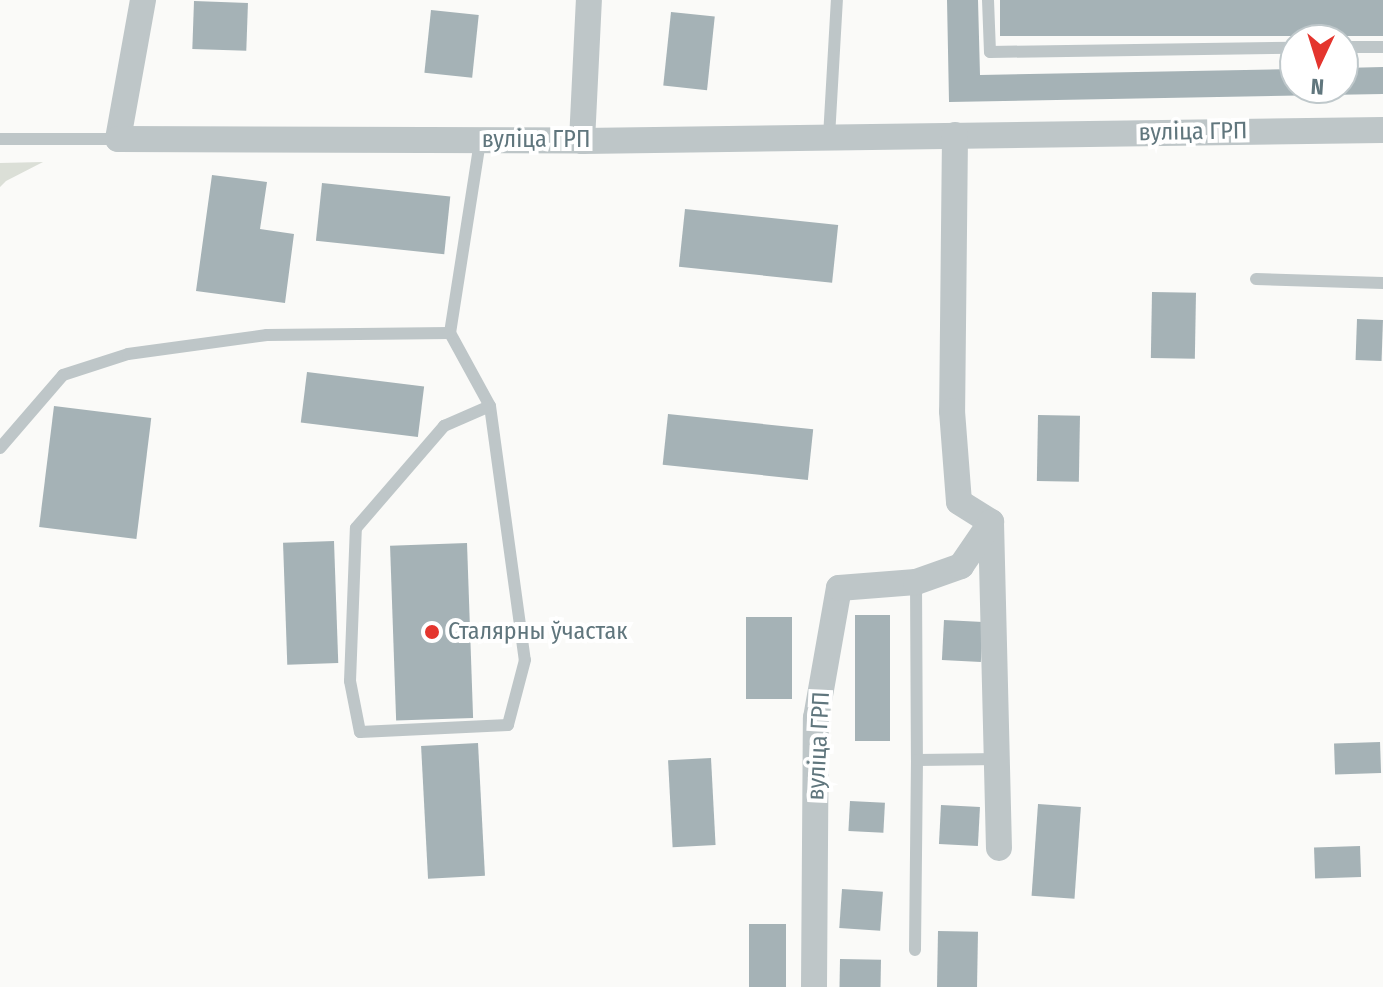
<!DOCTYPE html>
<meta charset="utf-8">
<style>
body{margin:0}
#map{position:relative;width:1383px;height:987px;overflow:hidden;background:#fafaf8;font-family:"Fira Sans Condensed",sans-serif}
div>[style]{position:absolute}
.green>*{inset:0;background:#dbdfd7}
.building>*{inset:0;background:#a5b2b6;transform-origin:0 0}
.lane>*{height:12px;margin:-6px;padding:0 6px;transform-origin:6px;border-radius:6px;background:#bec6c8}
.street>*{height:26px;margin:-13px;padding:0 13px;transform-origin:13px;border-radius:13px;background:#bec6c8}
.dots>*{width:22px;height:22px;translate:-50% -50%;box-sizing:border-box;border:4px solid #fff;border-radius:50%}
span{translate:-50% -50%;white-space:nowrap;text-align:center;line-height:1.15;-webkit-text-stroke:8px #fff;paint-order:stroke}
.street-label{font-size:24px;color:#60767d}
.poi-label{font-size:24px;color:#60767d}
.left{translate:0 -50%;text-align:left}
.north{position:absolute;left:1279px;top:24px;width:80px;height:80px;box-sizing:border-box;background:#fff;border:2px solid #bfc8cb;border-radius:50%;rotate:184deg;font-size:22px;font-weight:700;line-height:32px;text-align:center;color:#60767d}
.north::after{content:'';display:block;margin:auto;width:28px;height:36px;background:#e4352e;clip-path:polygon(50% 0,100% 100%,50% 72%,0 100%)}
</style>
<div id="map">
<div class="green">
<i style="clip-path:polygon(43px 162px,6px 181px,0 187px,0 163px)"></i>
</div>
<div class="building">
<i style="clip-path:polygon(947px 0,978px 0,980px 75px,1295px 69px,1295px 88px,1343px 88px,1343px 68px,1383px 67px,1383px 94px,949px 102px)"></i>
<i style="left:1000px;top:0;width:383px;height:36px"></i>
<i style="left:194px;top:1px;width:54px;height:48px;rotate:2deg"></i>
<i style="left:431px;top:10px;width:48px;height:63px;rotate:6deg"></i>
<i style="left:671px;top:12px;width:44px;height:74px;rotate:6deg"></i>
<i style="clip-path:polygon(212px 175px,267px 182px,260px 229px,294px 234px,285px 303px,196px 291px)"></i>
<i style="left:322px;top:183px;width:129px;height:58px;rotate:6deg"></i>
<i style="left:685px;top:209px;width:154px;height:58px;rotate:6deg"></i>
<i style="left:1152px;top:292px;width:44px;height:66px;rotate:1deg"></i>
<i style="left:1357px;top:319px;width:26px;height:41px;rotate:2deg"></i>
<i style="left:307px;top:372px;width:118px;height:51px;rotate:7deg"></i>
<i style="left:54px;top:406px;width:98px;height:122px;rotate:7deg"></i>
<i style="left:668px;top:414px;width:146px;height:51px;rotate:6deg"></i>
<i style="left:1038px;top:415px;width:42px;height:66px;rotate:1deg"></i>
<i style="left:334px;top:541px;width:122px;height:51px;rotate:88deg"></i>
<i style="left:467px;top:543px;width:175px;height:77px;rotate:88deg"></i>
<i style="left:855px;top:615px;width:35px;height:126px"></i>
<i style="left:746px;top:617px;width:46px;height:82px"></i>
<i style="left:944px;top:620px;width:39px;height:40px;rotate:3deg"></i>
<i style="left:1380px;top:742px;width:31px;height:46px;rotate:88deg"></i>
<i style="left:478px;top:743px;width:133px;height:57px;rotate:87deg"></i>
<i style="left:711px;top:758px;width:87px;height:43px;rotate:87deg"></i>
<i style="left:850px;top:801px;width:35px;height:30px;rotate:3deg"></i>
<i style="left:1038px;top:804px;width:43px;height:92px;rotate:4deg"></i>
<i style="left:941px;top:805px;width:39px;height:39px;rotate:3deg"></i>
<i style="left:1360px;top:846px;width:31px;height:46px;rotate:88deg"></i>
<i style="left:842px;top:889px;width:41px;height:39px;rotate:4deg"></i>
<i style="left:749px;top:924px;width:37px;height:63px"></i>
<i style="left:938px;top:931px;width:40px;height:56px;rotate:1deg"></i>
<i style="left:840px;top:959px;width:41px;height:28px;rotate:1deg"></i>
</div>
<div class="lane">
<i style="left:988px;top:0;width:52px;rotate:87.8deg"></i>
<i style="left:990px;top:52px;width:305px;rotate:-0.8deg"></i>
<i style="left:1343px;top:47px;width:40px"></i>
<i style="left:829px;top:137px;width:137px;rotate:-86.7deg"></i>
<i style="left:0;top:139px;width:118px"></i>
<i style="left:1256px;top:279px;width:127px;rotate:1.8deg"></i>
<i style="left:450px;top:333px;width:83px;rotate:61.3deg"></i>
<i style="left:490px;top:406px;width:256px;rotate:82.2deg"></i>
<i style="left:525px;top:660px;width:67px;rotate:104.7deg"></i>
<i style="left:508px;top:725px;width:148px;rotate:177.3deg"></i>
<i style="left:360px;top:732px;width:52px;rotate:-101.1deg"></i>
<i style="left:350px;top:681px;width:153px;rotate:-87.8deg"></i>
<i style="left:356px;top:528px;width:135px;rotate:-49.2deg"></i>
<i style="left:444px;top:426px;width:50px;rotate:-23.5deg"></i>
<i style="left:0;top:448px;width:96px;rotate:-49.2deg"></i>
<i style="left:63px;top:375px;width:68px;rotate:-17.9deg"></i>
<i style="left:128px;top:354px;width:140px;rotate:-7.8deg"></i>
<i style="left:267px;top:335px;width:183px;rotate:-0.6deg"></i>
<i style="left:450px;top:333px;width:194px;rotate:-81.1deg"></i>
<i style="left:916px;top:582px;width:178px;rotate:89.7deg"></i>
<i style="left:915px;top:950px;width:190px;rotate:-89.4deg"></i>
<i style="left:917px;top:760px;width:82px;rotate:-0.7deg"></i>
</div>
<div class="street">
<i style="left:143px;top:0;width:141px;rotate:100.2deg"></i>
<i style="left:118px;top:139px;width:464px;rotate:0.2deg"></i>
<i style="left:582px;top:141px;width:801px;rotate:-0.79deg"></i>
<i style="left:955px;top:135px;width:276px;rotate:90.6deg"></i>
<i style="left:952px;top:411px;width:91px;rotate:85.6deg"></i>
<i style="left:959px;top:502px;width:38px;rotate:32deg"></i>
<i style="left:991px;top:522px;width:326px;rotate:88.6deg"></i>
<i style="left:582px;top:141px;width:141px;rotate:-87.2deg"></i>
<i style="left:814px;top:987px;width:269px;rotate:-89.6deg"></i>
<i style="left:816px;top:718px;width:132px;rotate:-80deg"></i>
<i style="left:839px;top:588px;width:77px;rotate:-4.5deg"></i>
<i style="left:916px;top:582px;width:48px;rotate:-19.6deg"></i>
<i style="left:961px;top:566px;width:53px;rotate:-55.7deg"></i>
</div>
<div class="dots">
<i style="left:432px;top:632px;background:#e4352e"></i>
</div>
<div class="street-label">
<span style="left:1193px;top:132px;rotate:-1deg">вуліца ГРП</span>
<span style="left:536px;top:140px">вуліца ГРП</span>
<span style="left:819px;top:746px;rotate:-87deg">вуліца ГРП</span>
</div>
<div class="poi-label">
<span class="left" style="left:448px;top:632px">Сталярны ўчастак</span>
</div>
<div class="north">N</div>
</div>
